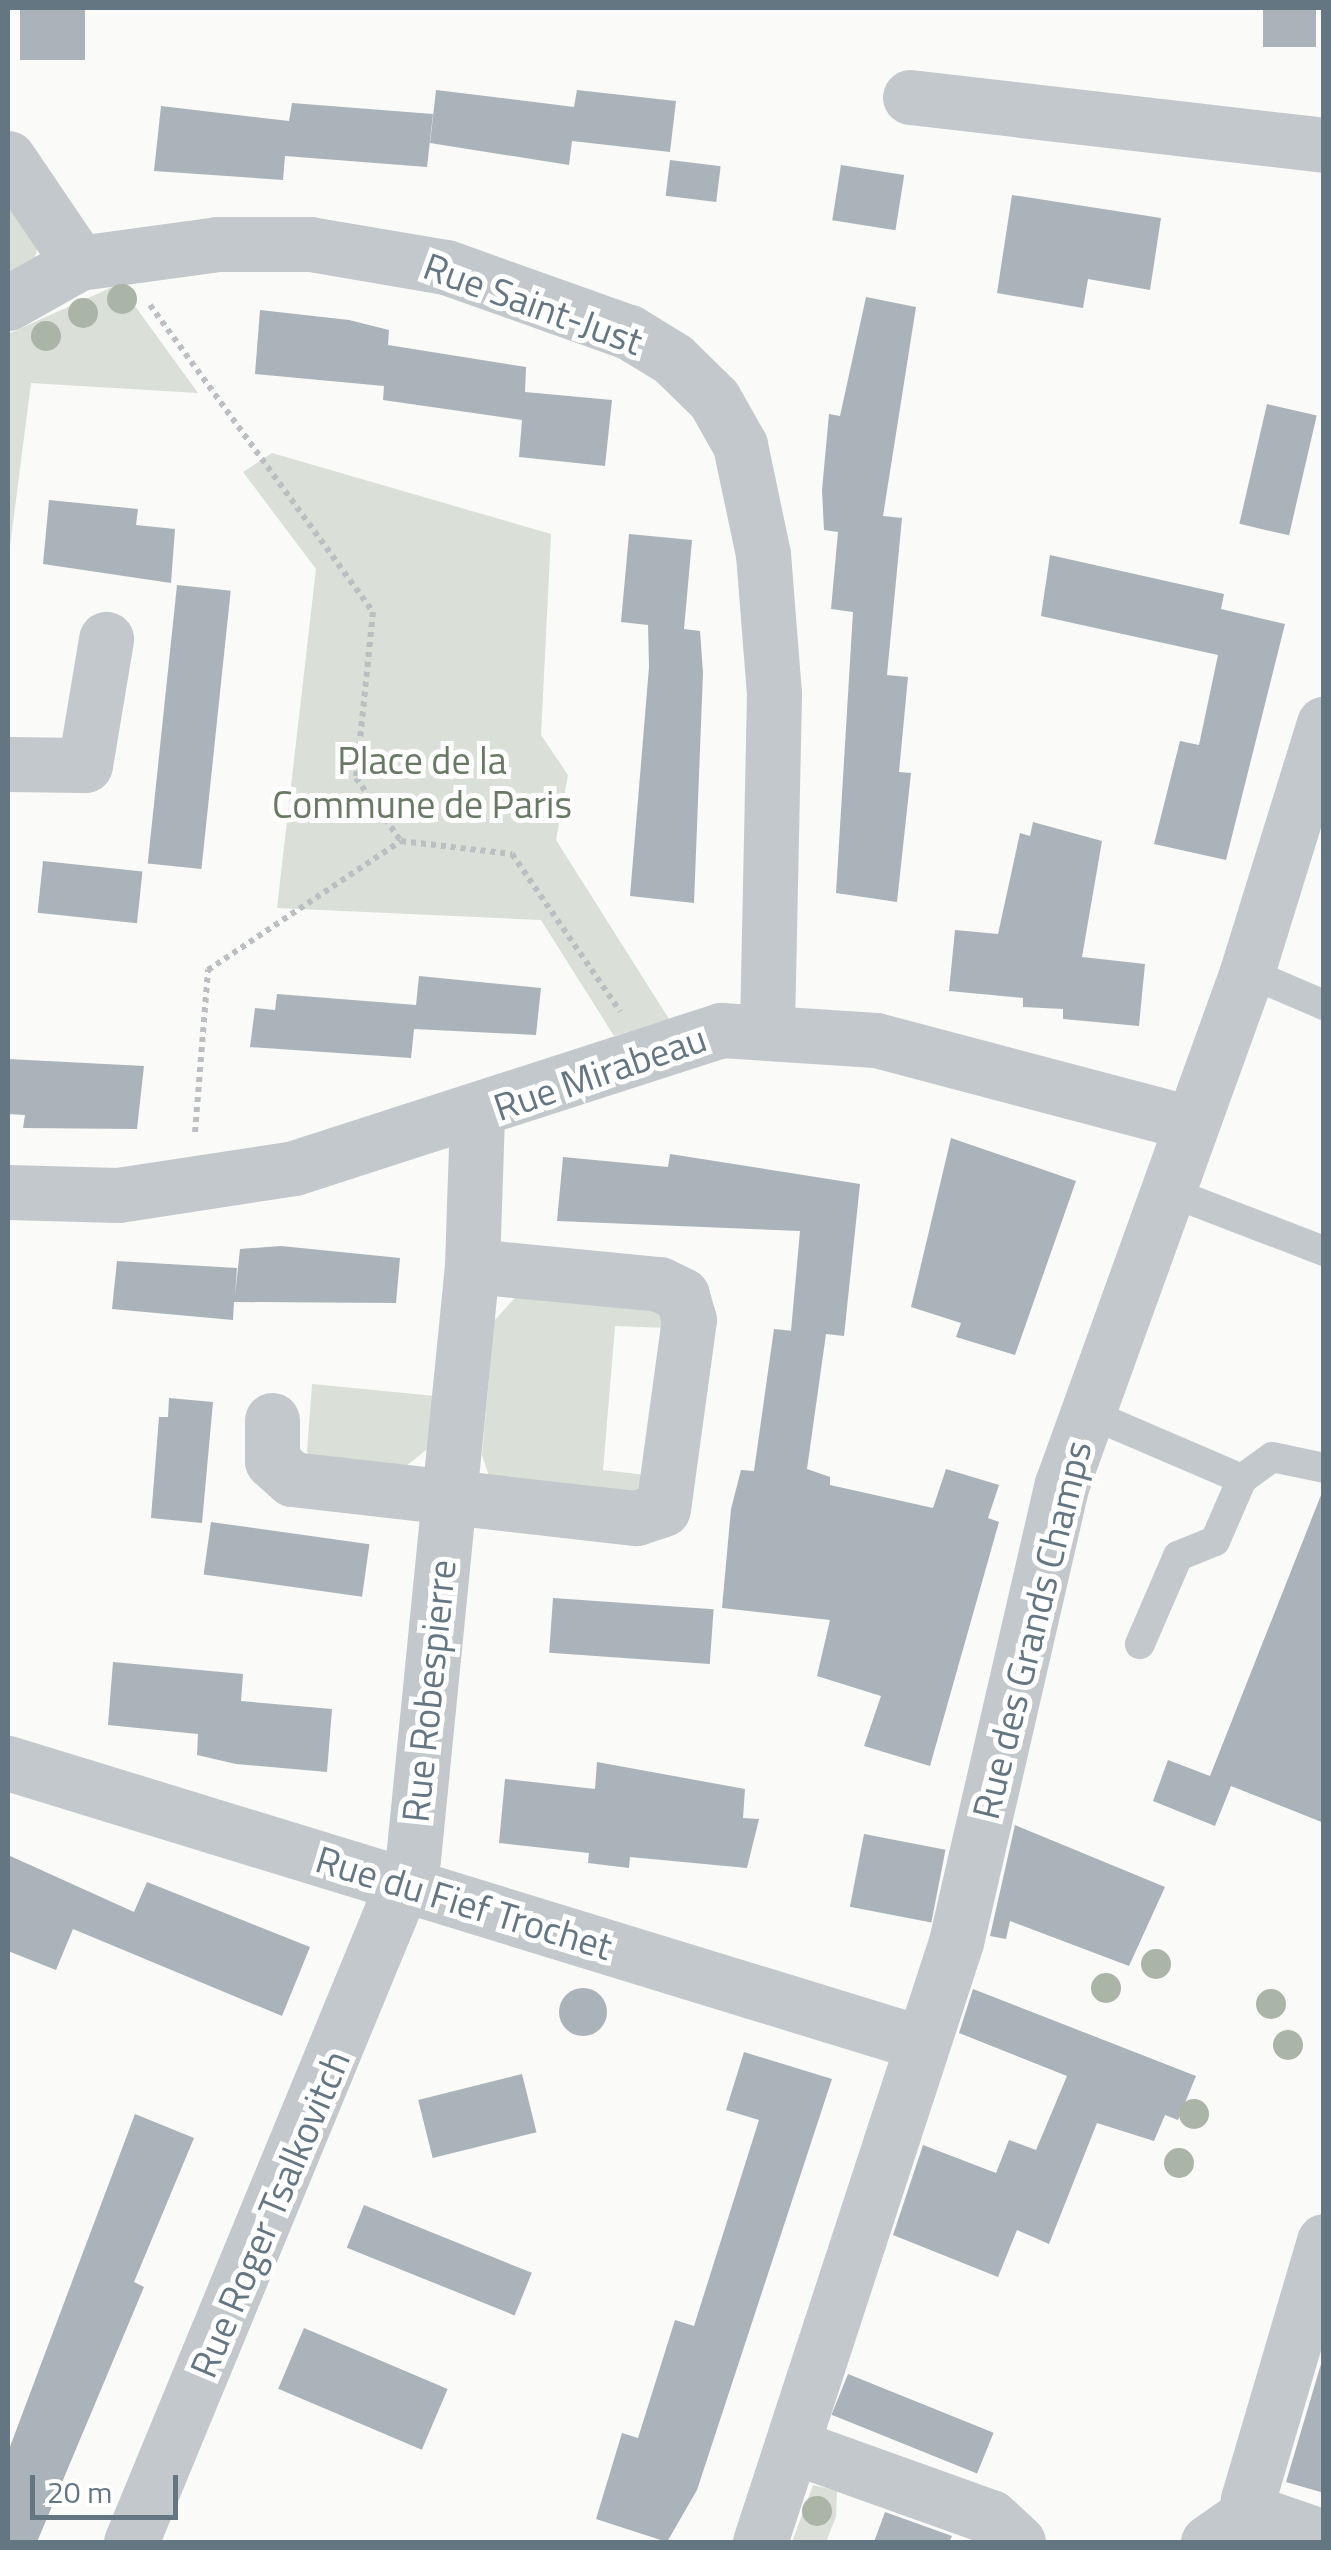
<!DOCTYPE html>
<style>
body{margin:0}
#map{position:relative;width:1331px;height:2550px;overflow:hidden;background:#fafaf8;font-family:"Titillium Web",sans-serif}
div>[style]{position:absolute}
.green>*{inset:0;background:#dadfd7}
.building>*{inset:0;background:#aab3b9;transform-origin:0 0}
.round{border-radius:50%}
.path>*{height:6px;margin-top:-3px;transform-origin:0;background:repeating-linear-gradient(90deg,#bbbfc2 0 5px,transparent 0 10px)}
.lane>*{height:30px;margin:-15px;padding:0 15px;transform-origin:15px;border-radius:15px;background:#c3c8cc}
.street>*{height:55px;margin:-27.5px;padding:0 27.5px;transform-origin:27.5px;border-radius:27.5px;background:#c3c8cc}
.trees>*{width:30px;height:30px;margin:-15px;border-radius:50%;background:#aab4a7}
span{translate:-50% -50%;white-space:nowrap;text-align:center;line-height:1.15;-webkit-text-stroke:10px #fff;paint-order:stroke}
.street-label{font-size:38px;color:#657683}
.park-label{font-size:38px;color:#687a64}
.frame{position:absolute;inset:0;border:10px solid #657683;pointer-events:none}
.scale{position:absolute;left:30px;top:2475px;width:148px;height:45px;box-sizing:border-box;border:5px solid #657683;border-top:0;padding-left:12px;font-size:30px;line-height:35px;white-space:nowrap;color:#657683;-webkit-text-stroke:8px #fff;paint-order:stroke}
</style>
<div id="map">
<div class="green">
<i style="clip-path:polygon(8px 187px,41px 236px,32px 267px,8px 280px)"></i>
<i style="clip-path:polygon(119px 284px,198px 393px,31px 383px,8px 562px,8px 334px)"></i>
<i style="clip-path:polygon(272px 453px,551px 534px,541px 735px,568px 775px,556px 840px,669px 1019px,614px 1036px,541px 920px,277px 908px,316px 569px,243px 472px)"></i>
<i style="clip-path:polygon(521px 1291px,658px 1301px,669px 1328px,615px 1326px,603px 1470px,655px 1476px,646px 1497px,489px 1476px,482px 1455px,494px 1321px)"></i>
<i style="clip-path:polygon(312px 1384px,435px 1396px,430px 1447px,392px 1477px,322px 1468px,307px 1452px)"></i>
<i style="clip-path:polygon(813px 2485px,837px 2491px,836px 2517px,826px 2542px,792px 2542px)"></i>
</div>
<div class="building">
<i style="left:20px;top:8px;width:65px;height:52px"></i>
<i style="left:1263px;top:8px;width:53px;height:39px"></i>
<i style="clip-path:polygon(436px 90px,574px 107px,577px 90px,676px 101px,670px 152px,572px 141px,569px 165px,430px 143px)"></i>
<i style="clip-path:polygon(292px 103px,433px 114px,427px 167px,285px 156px,283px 180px,154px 171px,161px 106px,289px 121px)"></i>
<i style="left:670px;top:160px;width:51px;height:36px;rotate:7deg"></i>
<i style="left:841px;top:165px;width:64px;height:56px;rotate:9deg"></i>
<i style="clip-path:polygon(1012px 195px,1161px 218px,1150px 290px,1088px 279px,1083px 308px,997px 293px)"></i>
<i style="clip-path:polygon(866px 297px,916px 307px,883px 516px,902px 518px,887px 675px,908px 677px,899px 772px,911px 773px,897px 902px,836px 893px,853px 612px,831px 609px,838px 532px,824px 530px,822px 490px,829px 414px,840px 416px)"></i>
<i style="clip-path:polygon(260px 310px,349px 320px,389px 330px,388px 345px,526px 367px,525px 392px,612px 400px,605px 466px,519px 457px,522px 420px,383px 400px,384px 386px,255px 374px)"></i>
<i style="left:1267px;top:404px;width:51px;height:123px;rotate:13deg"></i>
<i style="clip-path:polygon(49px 500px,138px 509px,136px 525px,175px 529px,171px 583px,43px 564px)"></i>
<i style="clip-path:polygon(629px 534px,692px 540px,684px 629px,700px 631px,703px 673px,694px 903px,630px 896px,649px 667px,648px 625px,621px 622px)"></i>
<i style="clip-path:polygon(1050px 555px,1224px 594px,1221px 609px,1285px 624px,1226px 860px,1154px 844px,1180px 741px,1199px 745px,1218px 655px,1041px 616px)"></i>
<i style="left:177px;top:585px;width:54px;height:280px;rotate:6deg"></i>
<i style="clip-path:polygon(1033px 822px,1102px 841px,1082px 957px,1145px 964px,1139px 1026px,1063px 1019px,1063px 1009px,1023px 1007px,1023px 998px,949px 991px,955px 930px,998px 934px,1020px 833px,1030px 836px)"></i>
<i style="left:43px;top:861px;width:100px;height:52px;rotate:6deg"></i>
<i style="clip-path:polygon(419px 976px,541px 988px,536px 1035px,414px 1029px,411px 1058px,250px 1047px,255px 1008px,275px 1010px,277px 994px,416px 1005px)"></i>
<i style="clip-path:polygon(8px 1059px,144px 1066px,137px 1129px,23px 1128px,25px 1115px,8px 1114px)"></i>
<i style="clip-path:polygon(951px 1138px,1076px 1181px,1015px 1355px,956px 1337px,961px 1323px,911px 1307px)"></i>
<i style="clip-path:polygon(670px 1154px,860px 1184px,844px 1336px,826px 1334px,807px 1469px,830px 1477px,830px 1485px,933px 1508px,946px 1469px,999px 1485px,988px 1518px,999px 1522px,930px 1766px,864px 1746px,881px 1696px,817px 1676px,830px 1620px,722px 1608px,731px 1509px,741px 1470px,754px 1471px,774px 1329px,814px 1333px,791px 1331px,800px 1231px,557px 1221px,563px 1157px,668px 1167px)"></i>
<i style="clip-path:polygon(281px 1246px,400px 1258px,396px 1303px,234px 1302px,233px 1320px,112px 1309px,117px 1261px,237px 1268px,235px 1296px,240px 1249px)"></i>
<i style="clip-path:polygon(169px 1398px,213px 1402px,202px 1523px,151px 1518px,159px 1417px,168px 1417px)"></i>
<i style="clip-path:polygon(1323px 1490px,1324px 1823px,1231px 1786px,1215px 1826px,1153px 1801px,1168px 1760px,1210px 1776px)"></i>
<i style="left:211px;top:1522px;width:160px;height:53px;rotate:8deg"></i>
<i style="left:553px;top:1598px;width:161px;height:55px;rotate:4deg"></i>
<i style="clip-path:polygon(113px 1662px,243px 1674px,241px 1701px,332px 1709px,327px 1772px,236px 1764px,197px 1755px,198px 1734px,108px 1725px)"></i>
<i style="clip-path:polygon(597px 1762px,745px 1789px,743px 1818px,759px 1819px,747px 1868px,630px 1857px,629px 1868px,588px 1863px,589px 1853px,499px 1843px,505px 1779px,595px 1789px)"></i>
<i style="clip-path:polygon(1015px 1825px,1165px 1887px,1129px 1966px,1010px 1921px,1006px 1939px,990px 1936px)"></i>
<i style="left:864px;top:1834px;width:83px;height:74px;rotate:11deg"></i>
<i style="clip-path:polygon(8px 1855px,134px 1912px,147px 1882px,310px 1947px,282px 2016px,73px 1929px,56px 1970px,8px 1951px)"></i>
<i class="round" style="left:559px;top:1988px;width:48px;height:48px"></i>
<i style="clip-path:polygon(973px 1989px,1196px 2076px,1178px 2120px,1165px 2115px,1154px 2141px,1097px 2123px,1049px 2244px,1017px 2230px,998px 2277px,893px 2235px,923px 2145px,996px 2173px,1009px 2140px,1036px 2150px,1067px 2076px,959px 2033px)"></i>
<i style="clip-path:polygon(744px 2052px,832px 2079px,697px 2490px,667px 2542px,596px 2519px,622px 2433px,638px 2438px,675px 2320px,694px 2326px,759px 2120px,726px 2110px)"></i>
<i style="left:522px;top:2074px;width:60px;height:107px;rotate:76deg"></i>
<i style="clip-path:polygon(135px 2114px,194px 2138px,134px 2282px,144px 2287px,37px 2542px,8px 2542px,8px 2452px)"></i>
<i style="left:364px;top:2205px;width:181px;height:46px;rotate:22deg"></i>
<i style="left:304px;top:2328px;width:156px;height:66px;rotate:23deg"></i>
<i style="clip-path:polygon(1324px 2354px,1324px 2493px,1286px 2482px)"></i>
<i style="left:848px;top:2374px;width:157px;height:44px;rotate:22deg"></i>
<i style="clip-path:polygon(885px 2512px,952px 2536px,949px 2542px,874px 2542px)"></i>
</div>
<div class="path">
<i style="left:150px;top:305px;width:379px;rotate:54deg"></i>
<i style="left:373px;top:612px;width:167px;rotate:95.8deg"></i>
<i style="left:356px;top:778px;width:77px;rotate:54.5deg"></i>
<i style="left:195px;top:1132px;width:163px;rotate:-85.4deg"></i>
<i style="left:208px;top:970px;width:232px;rotate:-33.8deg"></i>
<i style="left:401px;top:841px;width:112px;rotate:6.7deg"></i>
<i style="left:512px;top:854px;width:191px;rotate:55.5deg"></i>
</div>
<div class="lane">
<i style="left:1247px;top:972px;width:84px;rotate:23.2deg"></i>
<i style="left:1165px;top:1190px;width:170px;rotate:21deg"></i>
<i style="left:1088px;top:1413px;width:168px;rotate:23.2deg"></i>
<i style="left:1242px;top:1479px;width:68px;rotate:113.5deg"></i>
<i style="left:1215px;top:1541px;width:40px;rotate:158deg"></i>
<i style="left:1178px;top:1556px;width:96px;rotate:113.4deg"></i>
<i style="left:1242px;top:1479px;width:37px;rotate:-36deg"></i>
<i style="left:1272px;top:1457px;width:53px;rotate:11.9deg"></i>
</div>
<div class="street">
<i style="left:910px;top:97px;width:417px;rotate:6.6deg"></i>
<i style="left:8px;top:158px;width:127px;rotate:55.9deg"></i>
<i style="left:8px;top:303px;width:81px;rotate:-29.4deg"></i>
<i style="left:79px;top:263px;width:139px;rotate:-7.8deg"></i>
<i style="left:217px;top:244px;width:93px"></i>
<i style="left:310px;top:244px;width:138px;rotate:9.6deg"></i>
<i style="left:446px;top:267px;width:194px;rotate:19.6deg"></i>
<i style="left:629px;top:332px;width:52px;rotate:31.5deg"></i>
<i style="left:673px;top:359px;width:57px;rotate:44.3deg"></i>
<i style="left:714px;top:399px;width:53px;rotate:60.5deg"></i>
<i style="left:740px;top:445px;width:111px;rotate:78.1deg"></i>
<i style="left:763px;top:554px;width:140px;rotate:85.5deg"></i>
<i style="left:774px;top:694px;width:334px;rotate:91.2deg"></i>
<i style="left:8px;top:764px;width:77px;rotate:0.7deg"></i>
<i style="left:85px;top:765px;width:128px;rotate:-80.5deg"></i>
<i style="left:8px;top:1192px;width:110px;rotate:1.6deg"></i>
<i style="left:118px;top:1195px;width:178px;rotate:-8.7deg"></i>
<i style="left:294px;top:1168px;width:449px;rotate:-17.9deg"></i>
<i style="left:721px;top:1030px;width:155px;rotate:3.7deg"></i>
<i style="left:876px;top:1040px;width:326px;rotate:14.8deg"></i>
<i style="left:272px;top:1420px;width:41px;rotate:90deg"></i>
<i style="left:272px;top:1461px;width:27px;rotate:42deg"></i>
<i style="left:292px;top:1479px;width:346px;rotate:6.5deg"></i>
<i style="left:636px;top:1518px;width:28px;rotate:-18deg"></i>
<i style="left:663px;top:1509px;width:191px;rotate:-82.2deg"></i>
<i style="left:689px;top:1320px;width:26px;rotate:-106deg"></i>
<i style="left:682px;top:1295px;width:25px;rotate:-154deg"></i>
<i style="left:659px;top:1284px;width:188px;rotate:-174.5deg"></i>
<i style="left:8px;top:1763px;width:955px;rotate:17.05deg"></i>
<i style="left:1324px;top:2241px;width:270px;rotate:106.4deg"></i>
<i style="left:1248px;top:2500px;width:12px;rotate:76deg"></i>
<i style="left:1251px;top:2512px;width:77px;rotate:18.9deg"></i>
<i style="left:795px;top:2447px;width:208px;rotate:19.7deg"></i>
<i style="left:991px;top:2517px;width:37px;rotate:43deg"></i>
<i style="left:131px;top:2542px;width:739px;rotate:-67.57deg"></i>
<i style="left:413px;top:1859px;width:596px;rotate:-84.32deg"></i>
<i style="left:472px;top:1266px;width:151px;rotate:-88.1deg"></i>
<i style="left:760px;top:2542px;width:631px;rotate:-71.91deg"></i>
<i style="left:956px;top:1942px;width:470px;rotate:-77deg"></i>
<i style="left:1062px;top:1484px;width:544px;rotate:-70.13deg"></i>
<i style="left:1247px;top:972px;width:260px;rotate:-72.8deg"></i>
<i style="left:1208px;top:2542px;width:52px;rotate:-34.9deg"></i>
</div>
<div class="trees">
<i style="left:122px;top:299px"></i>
<i style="left:83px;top:313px"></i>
<i style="left:46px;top:336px"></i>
<i style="left:1156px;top:1964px"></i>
<i style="left:1106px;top:1988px"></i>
<i style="left:1271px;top:2004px"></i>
<i style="left:1288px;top:2045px"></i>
<i style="left:1194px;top:2114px"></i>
<i style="left:1179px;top:2163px"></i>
<i style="left:817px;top:2511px"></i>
</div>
<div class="street-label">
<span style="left:533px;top:304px;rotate:20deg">Rue Saint-Just</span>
<span style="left:600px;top:1073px;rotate:-19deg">Rue Mirabeau</span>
<span style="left:1032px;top:1630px;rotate:-76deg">Rue des Grands Champs</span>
<span style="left:429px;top:1691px;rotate:-84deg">Rue Robespierre</span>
<span style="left:464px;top:1903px;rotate:17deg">Rue du Fief Trochet</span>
<span style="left:270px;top:2214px;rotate:-67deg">Rue Roger Tsalkovitch</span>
</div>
<div class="park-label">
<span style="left:422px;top:783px">Place de la<br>Commune de Paris</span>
</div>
<div class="frame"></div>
<div class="scale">20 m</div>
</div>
